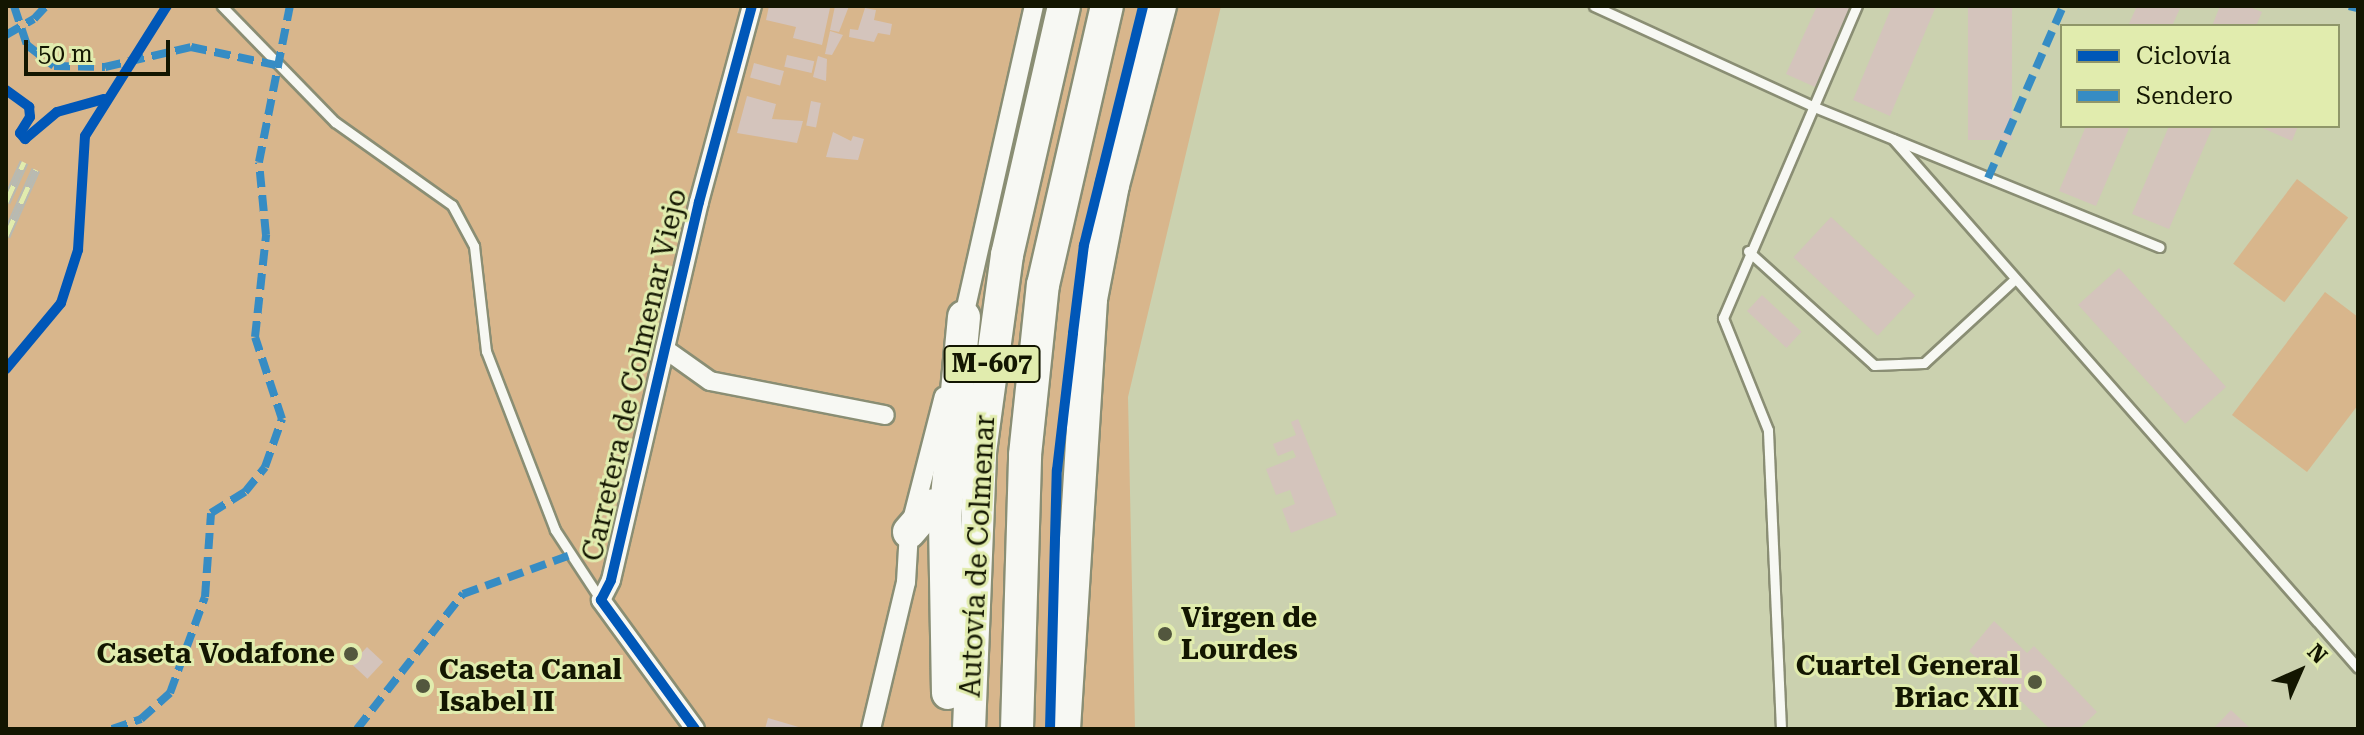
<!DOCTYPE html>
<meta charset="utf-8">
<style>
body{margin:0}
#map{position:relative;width:2364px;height:735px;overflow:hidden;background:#cbd1af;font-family:"Roboto Serif",serif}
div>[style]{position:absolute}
.green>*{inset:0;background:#d8b68c;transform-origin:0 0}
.building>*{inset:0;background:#d4c4bc;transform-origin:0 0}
.roads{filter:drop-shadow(2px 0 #8a8e74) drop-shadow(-2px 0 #8a8e74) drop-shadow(0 2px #8a8e74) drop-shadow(0 -2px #8a8e74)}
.lane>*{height:9px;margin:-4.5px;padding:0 4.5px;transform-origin:4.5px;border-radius:4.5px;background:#f7f8f3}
.street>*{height:18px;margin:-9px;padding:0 9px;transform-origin:9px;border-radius:9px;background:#f7f8f3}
.highway>*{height:32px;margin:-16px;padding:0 16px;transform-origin:16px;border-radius:16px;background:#f7f8f3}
.rail>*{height:9px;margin-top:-4.5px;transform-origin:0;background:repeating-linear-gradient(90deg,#e1ecae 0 18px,#b8bab2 0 36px);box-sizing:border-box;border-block:2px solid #b8bab2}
.quiet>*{height:8px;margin-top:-4px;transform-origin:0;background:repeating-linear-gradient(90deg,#368cc4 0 16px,transparent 0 24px)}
.cycleway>*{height:10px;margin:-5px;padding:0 5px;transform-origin:5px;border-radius:5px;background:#0057b8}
.dots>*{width:22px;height:22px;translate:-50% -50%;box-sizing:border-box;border:4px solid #e1ecae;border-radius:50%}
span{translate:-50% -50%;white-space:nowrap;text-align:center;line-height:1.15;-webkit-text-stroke:6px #e1ecae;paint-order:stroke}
.shield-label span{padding:2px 6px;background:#e1ecae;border:2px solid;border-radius:6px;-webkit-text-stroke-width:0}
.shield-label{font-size:26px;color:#131601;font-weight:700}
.street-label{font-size:28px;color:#131601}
.poi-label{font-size:28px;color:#131601;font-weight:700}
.left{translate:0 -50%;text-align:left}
.right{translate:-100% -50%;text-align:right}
.frame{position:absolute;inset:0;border:8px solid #131601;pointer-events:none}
.legend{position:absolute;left:2060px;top:24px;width:280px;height:104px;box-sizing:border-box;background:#e1ecae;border:2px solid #8f9669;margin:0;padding:10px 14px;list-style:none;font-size:24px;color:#131601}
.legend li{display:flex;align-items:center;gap:16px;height:40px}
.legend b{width:40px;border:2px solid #8f9669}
.north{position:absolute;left:2260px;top:631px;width:80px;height:80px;-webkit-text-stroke:6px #e1ecae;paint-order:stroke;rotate:45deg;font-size:22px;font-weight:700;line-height:32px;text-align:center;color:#131601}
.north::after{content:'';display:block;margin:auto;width:28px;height:36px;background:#131601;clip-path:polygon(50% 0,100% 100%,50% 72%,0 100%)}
.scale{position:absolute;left:24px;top:40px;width:146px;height:36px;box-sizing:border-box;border:4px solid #131601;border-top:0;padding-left:10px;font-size:24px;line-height:28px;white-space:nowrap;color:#131601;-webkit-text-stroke:6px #e1ecae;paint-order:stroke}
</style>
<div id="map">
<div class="green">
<i style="clip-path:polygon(6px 6px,1221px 6px,1128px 397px,1135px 729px,6px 729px)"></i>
<i style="left:2297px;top:179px;width:64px;height:106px;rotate:37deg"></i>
<i style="clip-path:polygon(2325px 292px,2358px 317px,2358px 405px,2307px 472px,2232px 415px)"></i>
</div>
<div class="building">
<i style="clip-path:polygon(769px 6px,830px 8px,822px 45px,793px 38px,796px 27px,766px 20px)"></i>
<i style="clip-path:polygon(835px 6px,849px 6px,839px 32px,830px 30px)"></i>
<i style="clip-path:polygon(1817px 6px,1851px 6px,1815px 87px,1786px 74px)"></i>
<i style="clip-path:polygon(1892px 6px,1936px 6px,1890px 116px,1853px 100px)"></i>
<i style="left:1968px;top:6px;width:44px;height:134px"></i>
<i style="clip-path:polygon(2137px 6px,2181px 6px,2172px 26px,2128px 26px)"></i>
<i style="clip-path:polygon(2220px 6px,2247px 6px,2262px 12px,2256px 26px,2212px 26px)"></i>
<i style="clip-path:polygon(865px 8px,876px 10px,874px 20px,892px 24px,890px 35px,878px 33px,874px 42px,849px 37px,850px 29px,858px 30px)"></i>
<i style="clip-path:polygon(830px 31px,843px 35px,832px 55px,825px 54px)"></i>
<i style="left:787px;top:55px;width:28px;height:12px;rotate:13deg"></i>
<i style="clip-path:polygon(818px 56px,827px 59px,826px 81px,813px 77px)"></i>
<i style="left:754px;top:63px;width:31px;height:15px;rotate:15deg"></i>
<i style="clip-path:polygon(747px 96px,776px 104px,772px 119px,803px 121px,797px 143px,737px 133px)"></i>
<i style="left:811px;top:101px;width:10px;height:25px;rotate:11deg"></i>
<i style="clip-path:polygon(2086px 126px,2130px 126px,2096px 206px,2059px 191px)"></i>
<i style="clip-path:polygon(2169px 126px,2213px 126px,2169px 229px,2132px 214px)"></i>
<i style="clip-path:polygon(2258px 126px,2298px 126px,2292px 141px)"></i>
<i style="clip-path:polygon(833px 132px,851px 141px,853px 136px,864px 139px,858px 160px,826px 157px)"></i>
<i style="left:1831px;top:217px;width:115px;height:55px;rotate:43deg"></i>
<i style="left:2119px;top:268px;width:160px;height:55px;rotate:48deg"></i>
<i style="left:1762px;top:295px;width:54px;height:22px;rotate:43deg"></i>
<i style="clip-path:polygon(1298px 419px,1337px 515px,1291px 533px,1282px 509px,1295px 504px,1290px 490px,1276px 495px,1266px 469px,1296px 457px,1293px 450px,1278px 456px,1273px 444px,1296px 435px,1291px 422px)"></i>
<i style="clip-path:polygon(1994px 621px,2027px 653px,2034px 646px,2097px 712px,2079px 729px,2050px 729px,1969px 651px)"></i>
<i style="left:367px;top:647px;width:22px;height:23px;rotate:43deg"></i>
<i style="clip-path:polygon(2231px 710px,2251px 729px,2213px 729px)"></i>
<i style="clip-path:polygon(768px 718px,802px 728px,802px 729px,765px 729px)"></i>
</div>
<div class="roads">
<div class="lane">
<i style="left:222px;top:6px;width:162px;rotate:45.8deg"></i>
<i style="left:335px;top:122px;width:143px;rotate:35.4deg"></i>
<i style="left:452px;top:205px;width:47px;rotate:61.8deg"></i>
<i style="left:474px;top:246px;width:106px;rotate:83.5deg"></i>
<i style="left:486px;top:351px;width:192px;rotate:68.9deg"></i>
<i style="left:555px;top:530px;width:84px;rotate:56.7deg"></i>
<i style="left:1594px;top:6px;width:240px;rotate:24.6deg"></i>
<i style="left:1812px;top:106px;width:375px;rotate:22.1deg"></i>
<i style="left:1893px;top:139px;width:704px;rotate:48.68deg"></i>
<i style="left:1748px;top:251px;width:170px;rotate:42.1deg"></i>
<i style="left:1874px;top:365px;width:50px;rotate:-2.3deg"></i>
<i style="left:1924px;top:363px;width:124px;rotate:-42.7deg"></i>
<i style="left:1781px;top:729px;width:299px;rotate:-92.5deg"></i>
<i style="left:1768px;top:430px;width:121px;rotate:-111.9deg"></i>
<i style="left:1723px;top:318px;width:340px;rotate:-66.8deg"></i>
</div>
<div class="street">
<i style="left:962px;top:325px;width:327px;rotate:-77.3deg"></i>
<i style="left:665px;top:349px;width:55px;rotate:35.4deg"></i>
<i style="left:710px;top:381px;width:178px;rotate:11deg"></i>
<i style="left:695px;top:729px;width:160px;rotate:-126.1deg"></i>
<i style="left:601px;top:600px;width:22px;rotate:-63deg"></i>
<i style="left:611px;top:580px;width:388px;rotate:-76.9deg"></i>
<i style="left:699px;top:202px;width:203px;rotate:-74.9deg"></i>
<i style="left:871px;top:729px;width:151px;rotate:-76.6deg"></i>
<i style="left:906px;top:582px;width:50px;rotate:-86.6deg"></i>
<i style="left:909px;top:532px;width:140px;rotate:-75.6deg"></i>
</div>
<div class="highway">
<i style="left:909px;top:532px;width:35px;rotate:-49deg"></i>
<i style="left:932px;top:506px;width:18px;rotate:43deg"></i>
<i style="left:948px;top:693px;width:175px;rotate:-91deg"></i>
<i style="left:945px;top:518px;width:202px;rotate:-84.6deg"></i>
<i style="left:969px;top:729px;width:277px;rotate:-87.7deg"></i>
<i style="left:980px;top:452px;width:199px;rotate:-82.2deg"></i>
<i style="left:1007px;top:255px;width:255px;rotate:-77.1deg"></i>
<i style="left:1017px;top:729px;width:274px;rotate:-88.3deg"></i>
<i style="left:1025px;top:455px;width:171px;rotate:-84deg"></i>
<i style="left:1043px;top:285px;width:286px;rotate:-77.1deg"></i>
<i style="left:1064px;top:729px;width:431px;rotate:-86.4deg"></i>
<i style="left:1091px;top:299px;width:116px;rotate:-79.1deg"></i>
<i style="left:1113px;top:185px;width:185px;rotate:-75.3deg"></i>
</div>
</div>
<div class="rail">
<i style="left:6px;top:202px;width:44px;rotate:-65.8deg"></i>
<i style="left:6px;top:236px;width:73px;rotate:-65.9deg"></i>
</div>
<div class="quiet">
<i style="left:14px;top:6px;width:41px;rotate:71.6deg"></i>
<i style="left:27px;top:45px;width:34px;rotate:38deg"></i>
<i style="left:54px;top:66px;width:51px;rotate:1.1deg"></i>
<i style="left:105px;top:67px;width:88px;rotate:-13.1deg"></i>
<i style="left:191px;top:47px;width:87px;rotate:12deg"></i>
<i style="left:2349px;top:6px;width:9px;rotate:13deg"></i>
<i style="left:6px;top:35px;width:32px;rotate:-30deg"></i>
<i style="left:34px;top:19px;width:18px;rotate:-47deg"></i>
<i style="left:1988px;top:178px;width:188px;rotate:-66.4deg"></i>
<i style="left:112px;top:729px;width:31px;rotate:-19deg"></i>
<i style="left:141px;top:719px;width:39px;rotate:-42deg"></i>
<i style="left:170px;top:693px;width:102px;rotate:-70deg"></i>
<i style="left:205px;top:597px;width:84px;rotate:-85.9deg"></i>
<i style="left:211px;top:513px;width:40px;rotate:-32deg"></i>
<i style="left:245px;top:492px;width:32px;rotate:-51deg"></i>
<i style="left:265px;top:467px;width:51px;rotate:-70.5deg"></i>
<i style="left:282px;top:419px;width:86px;rotate:-108.2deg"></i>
<i style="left:255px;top:337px;width:103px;rotate:-83.8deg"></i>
<i style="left:266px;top:235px;width:73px;rotate:-95.5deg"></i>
<i style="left:259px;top:162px;width:159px;rotate:-78.8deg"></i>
<i style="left:357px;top:729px;width:172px;rotate:-51.9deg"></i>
<i style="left:463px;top:594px;width:115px;rotate:-19.9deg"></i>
</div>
<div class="cycleway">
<i style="left:6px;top:90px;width:29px;rotate:36deg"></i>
<i style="left:29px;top:107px;width:10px;rotate:84deg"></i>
<i style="left:30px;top:117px;width:19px;rotate:122deg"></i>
<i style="left:20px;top:133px;width:8px;rotate:50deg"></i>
<i style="left:25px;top:139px;width:42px;rotate:-40.2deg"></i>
<i style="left:57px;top:112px;width:49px;rotate:-15.5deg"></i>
<i style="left:6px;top:369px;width:86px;rotate:-50.2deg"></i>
<i style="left:61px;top:303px;width:56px;rotate:-72.2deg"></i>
<i style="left:78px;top:250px;width:114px;rotate:-86.5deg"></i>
<i style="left:85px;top:136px;width:154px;rotate:-57.8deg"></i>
<i style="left:695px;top:729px;width:160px;rotate:-126.1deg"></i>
<i style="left:601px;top:600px;width:22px;rotate:-63deg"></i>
<i style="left:611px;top:580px;width:388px;rotate:-76.9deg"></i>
<i style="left:699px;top:202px;width:203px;rotate:-74.9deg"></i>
<i style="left:1050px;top:729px;width:259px;rotate:-88.5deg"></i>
<i style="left:1057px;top:470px;width:138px;rotate:-83.3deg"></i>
<i style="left:1073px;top:333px;width:89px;rotate:-82.9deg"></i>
<i style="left:1084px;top:245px;width:246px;rotate:-76.1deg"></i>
</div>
<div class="dots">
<i style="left:1165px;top:634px;background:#53573e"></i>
<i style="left:351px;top:654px;background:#53573e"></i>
<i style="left:2035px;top:682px;background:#53573e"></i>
<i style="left:423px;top:686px;background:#53573e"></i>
</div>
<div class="shield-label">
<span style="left:992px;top:364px">M-607</span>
</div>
<div class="street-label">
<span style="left:635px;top:375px;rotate:-77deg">Carretera de Colmenar Viejo</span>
<span style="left:978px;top:556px;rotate:-87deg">Autovía de Colmenar</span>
</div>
<div class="poi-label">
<span class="left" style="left:1181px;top:634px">Virgen de<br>Lourdes</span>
<span class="right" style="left:335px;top:654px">Caseta Vodafone</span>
<span class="right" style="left:2019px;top:682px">Cuartel General<br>Briac XII</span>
<span class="left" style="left:439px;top:686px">Caseta Canal<br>Isabel II</span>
</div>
<div class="frame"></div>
<ul class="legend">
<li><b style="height:10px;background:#0057b8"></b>Ciclovía</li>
<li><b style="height:10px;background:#368cc4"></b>Sendero</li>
</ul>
<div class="north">N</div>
<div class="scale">50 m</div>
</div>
